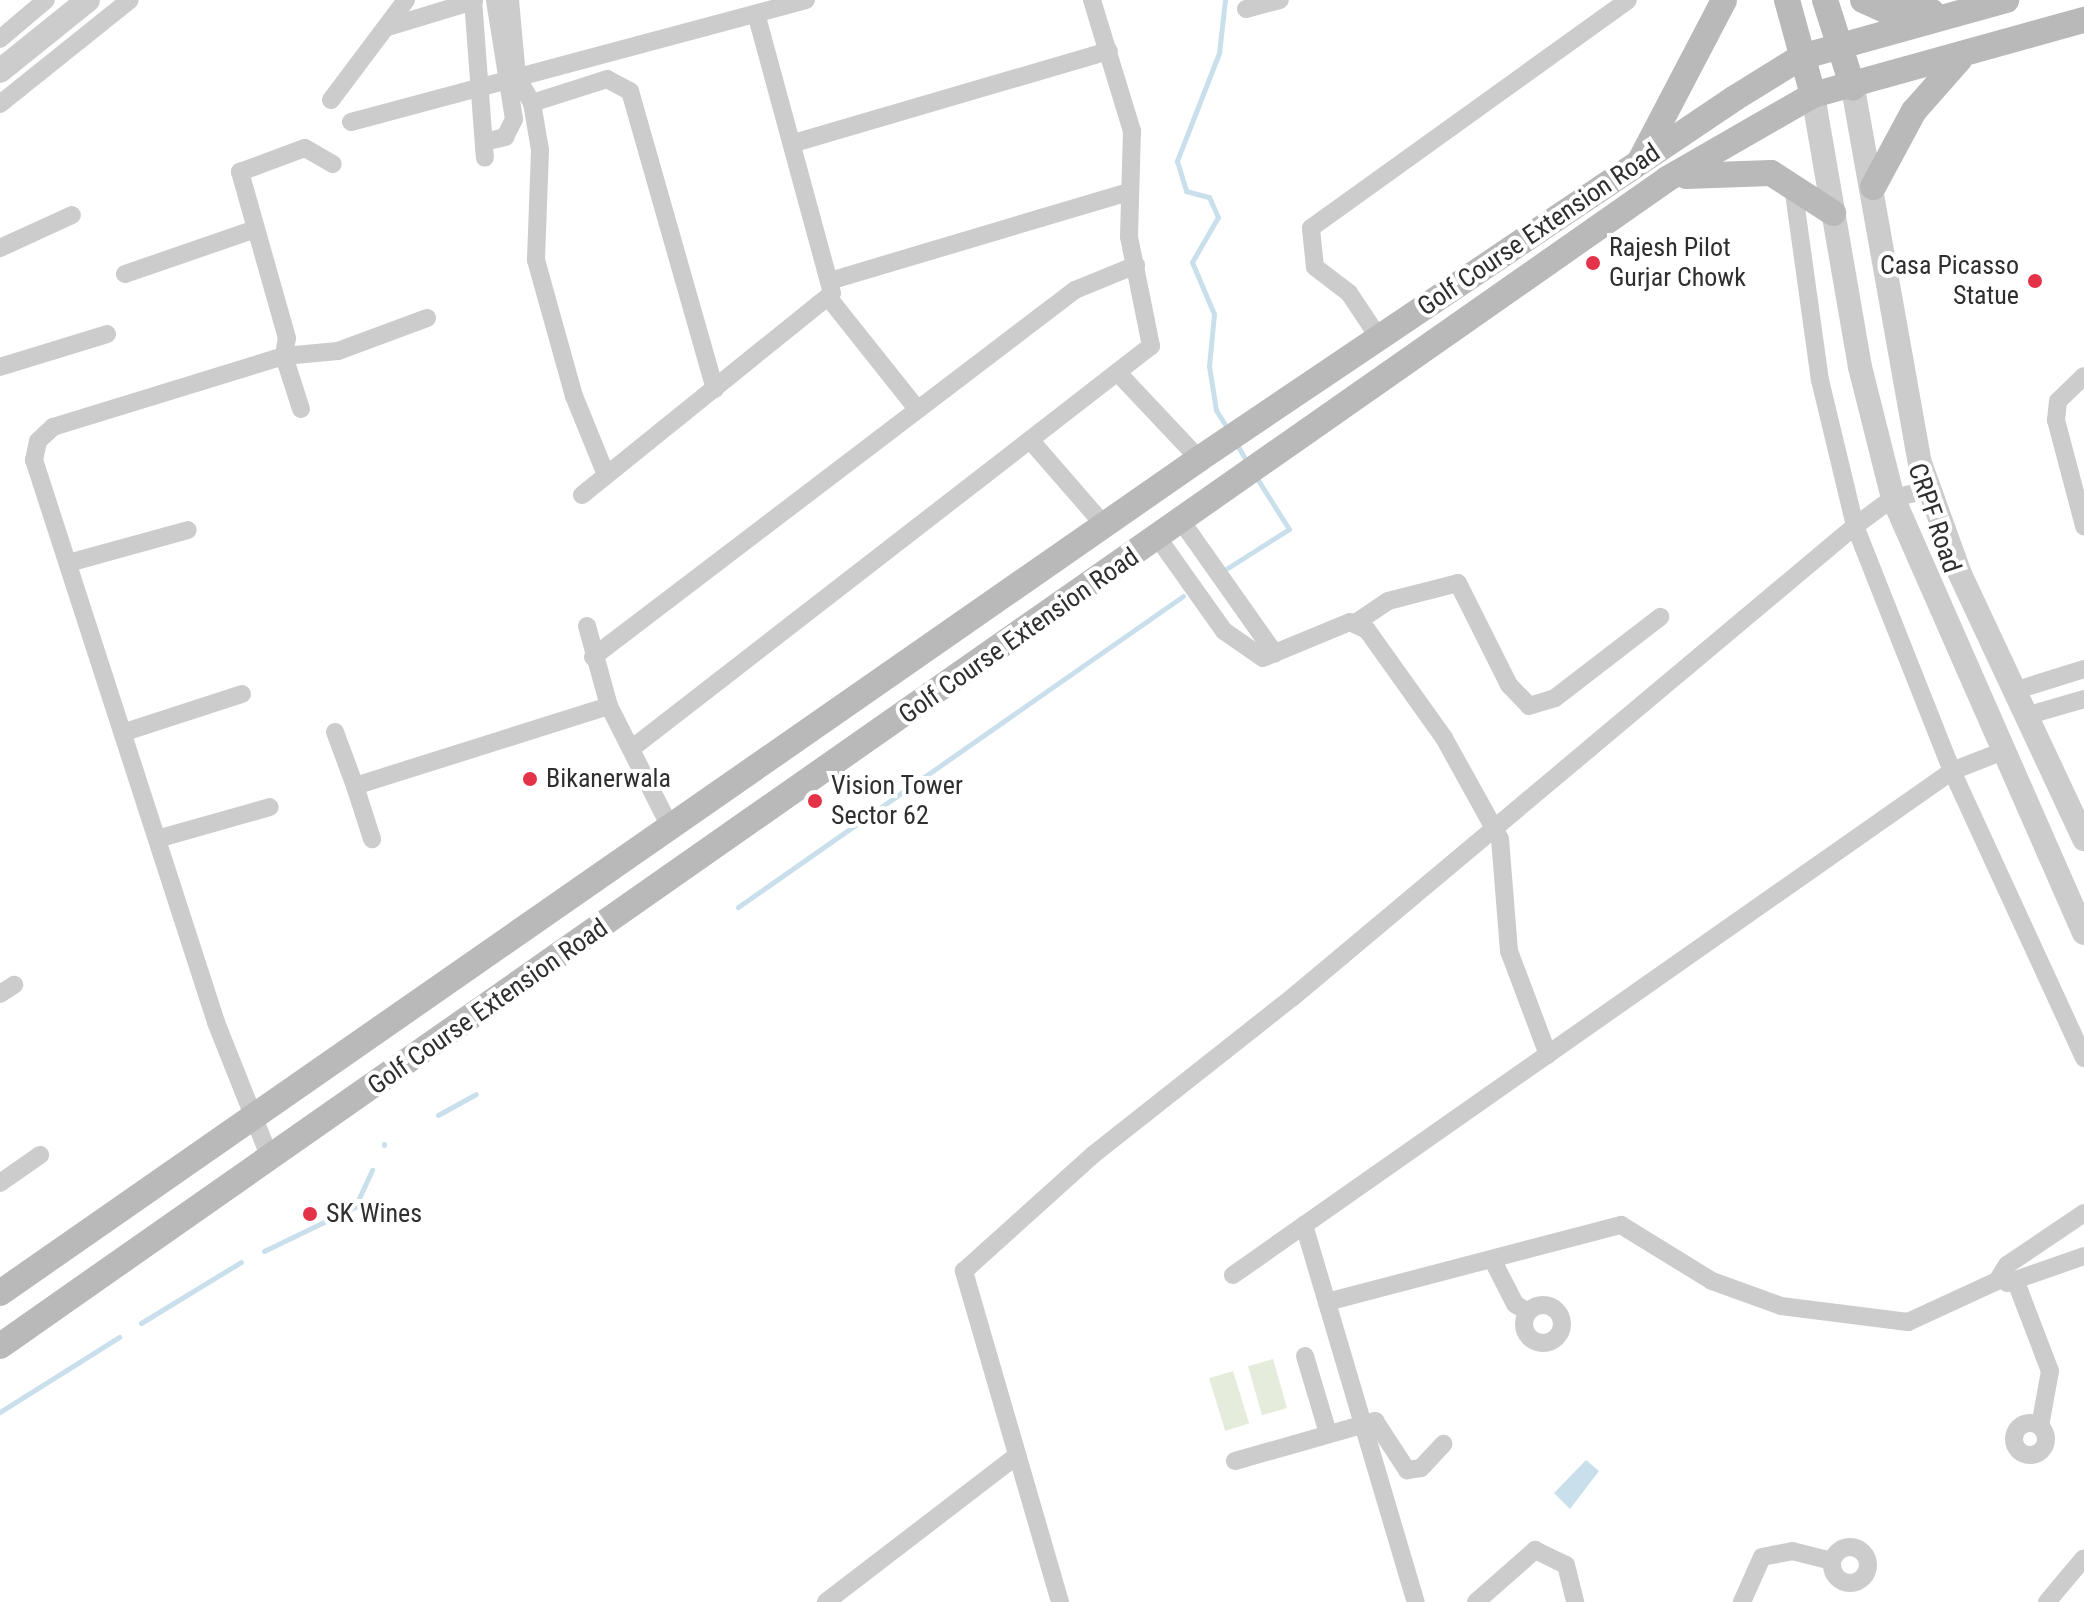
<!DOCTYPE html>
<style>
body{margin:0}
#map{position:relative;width:2084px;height:1602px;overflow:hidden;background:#fff;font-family:"Roboto Condensed",sans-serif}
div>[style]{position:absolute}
.green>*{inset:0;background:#e5ecdc;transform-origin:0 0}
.water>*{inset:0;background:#c9e0ec}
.stream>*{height:5px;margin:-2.5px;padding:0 2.5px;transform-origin:2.5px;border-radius:2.5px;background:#c9e0ec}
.minor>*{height:18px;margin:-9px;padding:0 9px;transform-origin:9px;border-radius:9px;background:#ccc}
.minor>.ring{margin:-9px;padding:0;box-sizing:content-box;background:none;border:18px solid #ccc;border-radius:50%}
.tertiary>*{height:24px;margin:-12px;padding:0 12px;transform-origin:12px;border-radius:12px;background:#ccc}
.secondary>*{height:26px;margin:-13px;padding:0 13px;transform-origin:13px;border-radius:13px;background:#b9b9b9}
.dots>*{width:22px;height:22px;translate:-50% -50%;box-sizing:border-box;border:4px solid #fff;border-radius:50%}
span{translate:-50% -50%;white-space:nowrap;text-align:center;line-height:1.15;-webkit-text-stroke:8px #fff;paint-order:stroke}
.street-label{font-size:26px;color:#2f2f2f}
.poi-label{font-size:26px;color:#2f2f2f}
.left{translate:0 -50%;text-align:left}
.right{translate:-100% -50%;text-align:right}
</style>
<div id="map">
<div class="green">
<i style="left:1273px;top:1359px;width:51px;height:26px;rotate:74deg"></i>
<i style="left:1233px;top:1371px;width:55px;height:25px;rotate:73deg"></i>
</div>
<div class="water">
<i style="clip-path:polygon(1586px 1460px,1599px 1471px,1570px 1509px,1554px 1493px)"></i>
</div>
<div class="stream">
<i style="left:1225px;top:0;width:53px;rotate:96.5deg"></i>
<i style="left:1219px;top:53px;width:116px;rotate:111.3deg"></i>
<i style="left:1177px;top:161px;width:31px;rotate:73deg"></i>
<i style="left:1186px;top:191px;width:24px;rotate:15deg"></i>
<i style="left:1209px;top:197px;width:22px;rotate:66deg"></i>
<i style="left:1218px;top:217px;width:52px;rotate:120deg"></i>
<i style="left:1192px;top:262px;width:56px;rotate:67.1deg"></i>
<i style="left:1214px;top:314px;width:52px;rotate:95.5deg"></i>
<i style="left:1209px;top:366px;width:45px;rotate:81deg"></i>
<i style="left:1216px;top:410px;width:25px;rotate:58deg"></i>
<i style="left:1236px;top:443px;width:22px;rotate:60deg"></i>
<i style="left:1223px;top:571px;width:78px;rotate:-32.5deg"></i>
<i style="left:1289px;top:529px;width:62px;rotate:-122.4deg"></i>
<i style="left:738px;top:907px;width:543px;rotate:-34.95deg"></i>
<i style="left:438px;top:1115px;width:43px;rotate:-28.9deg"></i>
<i style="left:384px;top:1145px;width:1px;rotate:-90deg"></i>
<i style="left:264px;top:1251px;width:101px;rotate:-25.8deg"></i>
<i style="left:355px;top:1207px;width:41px;rotate:-65.3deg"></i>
<i style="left:141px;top:1323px;width:117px;rotate:-31.4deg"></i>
<i style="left:0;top:1412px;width:141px;rotate:-32.2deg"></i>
</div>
<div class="minor">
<i style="left:473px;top:0;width:158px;rotate:85.7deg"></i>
<i style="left:510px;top:0;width:77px;rotate:84.8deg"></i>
<i style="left:517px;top:77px;width:30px;rotate:60deg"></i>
<i style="left:532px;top:103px;width:48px;rotate:80.3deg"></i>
<i style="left:540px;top:150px;width:110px;rotate:92.1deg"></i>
<i style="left:536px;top:260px;width:141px;rotate:74.4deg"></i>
<i style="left:574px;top:396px;width:85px;rotate:67.9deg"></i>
<i style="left:1246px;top:9px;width:35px;rotate:-15deg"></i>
<i style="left:385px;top:28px;width:93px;rotate:-16.9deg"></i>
<i style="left:0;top:39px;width:60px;rotate:-40.3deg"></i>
<i style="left:331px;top:100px;width:125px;rotate:-53.1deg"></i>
<i style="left:532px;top:103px;width:79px;rotate:-17.7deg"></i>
<i style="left:607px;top:79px;width:26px;rotate:28deg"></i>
<i style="left:630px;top:91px;width:310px;rotate:74.1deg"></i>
<i style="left:0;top:104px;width:166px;rotate:-38.7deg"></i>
<i style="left:351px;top:122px;width:471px;rotate:-15deg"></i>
<i style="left:484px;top:142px;width:22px;rotate:-13deg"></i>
<i style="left:505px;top:137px;width:20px;rotate:-63deg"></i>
<i style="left:514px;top:119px;width:121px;rotate:-99.1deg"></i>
<i style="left:794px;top:143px;width:328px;rotate:-16.3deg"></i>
<i style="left:1793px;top:186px;width:196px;rotate:82.1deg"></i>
<i style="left:1820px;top:380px;width:150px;rotate:76.5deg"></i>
<i style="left:1855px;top:526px;width:264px;rotate:68.4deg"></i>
<i style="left:1952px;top:771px;width:316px;rotate:65.3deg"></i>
<i style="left:0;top:248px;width:79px;rotate:-24.6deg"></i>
<i style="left:125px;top:274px;width:135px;rotate:-19deg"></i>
<i style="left:833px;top:280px;width:308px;rotate:-16.6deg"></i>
<i style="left:828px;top:297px;width:143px;rotate:51.5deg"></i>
<i style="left:1379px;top:338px;width:54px;rotate:-123.7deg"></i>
<i style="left:1349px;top:293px;width:43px;rotate:-142.6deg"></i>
<i style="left:1315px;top:267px;width:39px;rotate:-96deg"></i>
<i style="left:1311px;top:228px;width:390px;rotate:-35.7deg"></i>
<i style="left:0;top:367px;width:112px;rotate:-17.1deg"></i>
<i style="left:1119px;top:374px;width:117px;rotate:46.7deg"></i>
<i style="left:2084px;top:376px;width:36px;rotate:136deg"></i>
<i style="left:2058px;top:401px;width:19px;rotate:96deg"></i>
<i style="left:2056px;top:420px;width:110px;rotate:75.2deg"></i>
<i style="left:301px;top:409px;width:56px;rotate:-107.8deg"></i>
<i style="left:284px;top:356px;width:54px;rotate:-5.3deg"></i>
<i style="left:338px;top:351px;width:95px;rotate:-20.3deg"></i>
<i style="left:1031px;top:441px;width:111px;rotate:49deg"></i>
<i style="left:582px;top:495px;width:321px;rotate:-38.9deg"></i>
<i style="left:832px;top:293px;width:289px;rotate:-105.2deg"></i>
<i style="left:1182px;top:522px;width:161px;rotate:54.8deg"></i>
<i style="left:1158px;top:538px;width:114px;rotate:54.6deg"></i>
<i style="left:1224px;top:631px;width:47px;rotate:34.7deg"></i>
<i style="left:1263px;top:658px;width:94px;rotate:-22.5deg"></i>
<i style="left:1350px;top:622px;width:19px;rotate:25deg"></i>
<i style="left:1367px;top:630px;width:133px;rotate:54.5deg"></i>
<i style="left:1444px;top:738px;width:115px;rotate:61deg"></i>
<i style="left:1500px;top:839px;width:112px;rotate:85.4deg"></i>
<i style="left:1509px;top:951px;width:111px;rotate:69.4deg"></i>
<i style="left:72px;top:562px;width:120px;rotate:-15.4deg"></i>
<i style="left:1357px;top:622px;width:37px;rotate:-34deg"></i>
<i style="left:1388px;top:601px;width:72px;rotate:-14.4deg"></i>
<i style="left:1458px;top:583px;width:114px;rotate:63.4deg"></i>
<i style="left:1509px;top:685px;width:29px;rotate:46deg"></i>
<i style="left:1529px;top:706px;width:27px;rotate:-17deg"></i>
<i style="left:1555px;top:698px;width:133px;rotate:-37.6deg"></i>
<i style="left:587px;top:626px;width:83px;rotate:74.6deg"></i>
<i style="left:609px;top:706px;width:136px;rotate:63.2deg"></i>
<i style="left:593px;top:657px;width:606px;rotate:-37.29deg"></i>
<i style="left:1075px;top:290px;width:66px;rotate:-22.3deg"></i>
<i style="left:2017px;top:690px;width:70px;rotate:-17.4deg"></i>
<i style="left:2029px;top:715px;width:57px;rotate:-16.2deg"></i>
<i style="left:125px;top:732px;width:123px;rotate:-18deg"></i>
<i style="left:335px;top:732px;width:58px;rotate:69.7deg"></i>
<i style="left:355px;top:786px;width:266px;rotate:-17.5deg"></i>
<i style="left:631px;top:749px;width:658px;rotate:-37.78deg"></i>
<i style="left:1151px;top:346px;width:111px;rotate:-101.4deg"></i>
<i style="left:1129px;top:237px;width:106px;rotate:-88.4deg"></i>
<i style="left:1132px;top:131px;width:137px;rotate:-107deg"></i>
<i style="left:355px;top:786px;width:56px;rotate:72.2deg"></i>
<i style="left:157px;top:839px;width:117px;rotate:-15.8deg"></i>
<i style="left:0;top:994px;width:17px;rotate:-33deg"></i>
<i style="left:270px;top:1158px;width:146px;rotate:-111.7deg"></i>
<i style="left:216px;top:1022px;width:591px;rotate:-107.94deg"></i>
<i style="left:34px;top:460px;width:19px;rotate:-78deg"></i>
<i style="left:38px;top:441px;width:21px;rotate:-43deg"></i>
<i style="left:53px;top:427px;width:242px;rotate:-17.1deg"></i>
<i style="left:284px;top:356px;width:18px;rotate:-81deg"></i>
<i style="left:287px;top:338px;width:173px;rotate:-105.8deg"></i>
<i style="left:240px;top:172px;width:69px;rotate:-20.3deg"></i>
<i style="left:305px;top:148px;width:32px;rotate:30deg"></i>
<i style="left:0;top:1183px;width:49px;rotate:-35deg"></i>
<i style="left:1304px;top:1225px;width:393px;rotate:73.5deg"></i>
<i style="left:1492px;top:1259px;width:51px;rotate:62.9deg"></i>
<i style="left:1515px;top:1304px;width:15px;rotate:32deg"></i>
<i style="left:1233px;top:1275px;width:878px;rotate:-35.03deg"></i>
<i style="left:1952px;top:771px;width:58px;rotate:-21.3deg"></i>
<i style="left:2016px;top:1282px;width:95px;rotate:69.1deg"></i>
<i style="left:2050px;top:1371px;width:56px;rotate:100.3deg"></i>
<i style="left:2007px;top:1283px;width:82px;rotate:-19.3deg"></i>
<i style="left:1327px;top:1302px;width:304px;rotate:-14.7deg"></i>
<i style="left:1621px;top:1225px;width:107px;rotate:31.6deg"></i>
<i style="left:1712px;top:1281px;width:73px;rotate:19.9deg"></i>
<i style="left:1781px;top:1306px;width:128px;rotate:7.2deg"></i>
<i style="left:1908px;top:1322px;width:98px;rotate:-24.7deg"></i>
<i style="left:1997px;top:1281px;width:19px;rotate:-58deg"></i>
<i style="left:2007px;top:1265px;width:93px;rotate:-34deg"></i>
<i class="ring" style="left:1524px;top:1305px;width:20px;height:20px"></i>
<i style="left:1305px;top:1356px;width:80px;rotate:73.4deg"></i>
<i class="ring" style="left:2014px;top:1423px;width:14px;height:14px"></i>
<i style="left:1235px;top:1461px;width:146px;rotate:-15.9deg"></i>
<i style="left:1375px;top:1421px;width:59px;rotate:56.9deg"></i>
<i style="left:1407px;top:1470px;width:14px;rotate:-8deg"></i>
<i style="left:1421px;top:1468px;width:33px;rotate:-47deg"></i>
<i class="ring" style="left:1832px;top:1547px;width:18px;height:18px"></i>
<i style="left:826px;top:1602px;width:238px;rotate:-37.5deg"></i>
<i style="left:1060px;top:1602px;width:345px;rotate:-106.2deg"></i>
<i style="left:964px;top:1271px;width:175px;rotate:-42deg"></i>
<i style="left:1094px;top:1154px;width:253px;rotate:-38.3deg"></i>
<i style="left:1293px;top:997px;width:733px;rotate:-39.97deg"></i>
<i style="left:1855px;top:526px;width:47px;rotate:-36.4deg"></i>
<i style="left:1893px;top:498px;width:37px;rotate:-13deg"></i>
<i style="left:1476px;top:1602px;width:79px;rotate:-41.4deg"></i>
<i style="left:1535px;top:1550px;width:34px;rotate:26deg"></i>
<i style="left:1566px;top:1565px;width:38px;rotate:76deg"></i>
<i style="left:1742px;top:1602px;width:49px;rotate:-66deg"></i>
<i style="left:1762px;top:1557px;width:31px;rotate:-11deg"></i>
<i style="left:1792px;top:1551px;width:41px;rotate:14deg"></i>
<i style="left:2047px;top:1602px;width:57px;rotate:-49.9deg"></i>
</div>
<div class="tertiary">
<i style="left:0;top:71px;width:113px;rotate:-38.9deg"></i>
<i style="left:1853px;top:88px;width:381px;rotate:79.9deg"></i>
<i style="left:1920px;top:463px;width:118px;rotate:70.2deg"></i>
<i style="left:1960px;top:574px;width:293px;rotate:64.9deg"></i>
<i style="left:1813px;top:95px;width:276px;rotate:80.2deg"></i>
<i style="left:1860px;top:367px;width:135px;rotate:75.9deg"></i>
<i style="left:1893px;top:498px;width:475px;rotate:66.3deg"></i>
</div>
<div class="secondary">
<i style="left:1787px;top:0;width:98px;rotate:74.7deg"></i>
<i style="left:1825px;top:0;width:92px;rotate:72.3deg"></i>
<i style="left:1863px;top:0;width:24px;rotate:24deg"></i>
<i style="left:1885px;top:10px;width:47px;rotate:2.4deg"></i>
<i style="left:1641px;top:159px;width:179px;rotate:-62.4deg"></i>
<i style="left:1686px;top:176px;width:85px;rotate:-2deg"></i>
<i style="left:1771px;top:173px;width:74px;rotate:32.8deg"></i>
<i style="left:1873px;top:187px;width:86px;rotate:-61.7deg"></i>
<i style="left:1914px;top:111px;width:68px;rotate:-48.6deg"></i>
<i style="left:0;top:1293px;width:1461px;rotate:-34.82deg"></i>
<i style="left:1199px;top:459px;width:646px;rotate:-33.96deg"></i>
<i style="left:1735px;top:98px;width:78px;rotate:-31.8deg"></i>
<i style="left:1801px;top:57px;width:213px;rotate:-15.5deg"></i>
<i style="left:0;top:1346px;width:2035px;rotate:-34.99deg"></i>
<i style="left:1667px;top:179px;width:168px;rotate:-29.9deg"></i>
<i style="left:1813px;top:95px;width:281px;rotate:-15.5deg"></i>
</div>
<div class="dots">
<i style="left:1593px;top:263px;background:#e43249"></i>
<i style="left:2035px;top:281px;background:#e43249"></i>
<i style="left:530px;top:779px;background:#e43249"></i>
<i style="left:815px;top:801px;background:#e43249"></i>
<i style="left:310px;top:1214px;background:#e43249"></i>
</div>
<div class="street-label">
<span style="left:1539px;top:230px;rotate:-34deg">Golf Course Extension Road</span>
<span style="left:1934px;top:518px;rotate:71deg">CRPF Road</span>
<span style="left:1019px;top:636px;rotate:-35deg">Golf Course Extension Road</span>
<span style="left:488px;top:1007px;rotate:-35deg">Golf Course Extension Road</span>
</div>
<div class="poi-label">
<span class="left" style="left:1609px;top:263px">Rajesh Pilot<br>Gurjar Chowk</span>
<span class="right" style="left:2019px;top:281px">Casa Picasso<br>Statue</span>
<span class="left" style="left:546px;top:779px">Bikanerwala</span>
<span class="left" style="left:831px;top:801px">Vision Tower<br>Sector 62</span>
<span class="left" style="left:326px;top:1214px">SK Wines</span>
</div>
</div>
